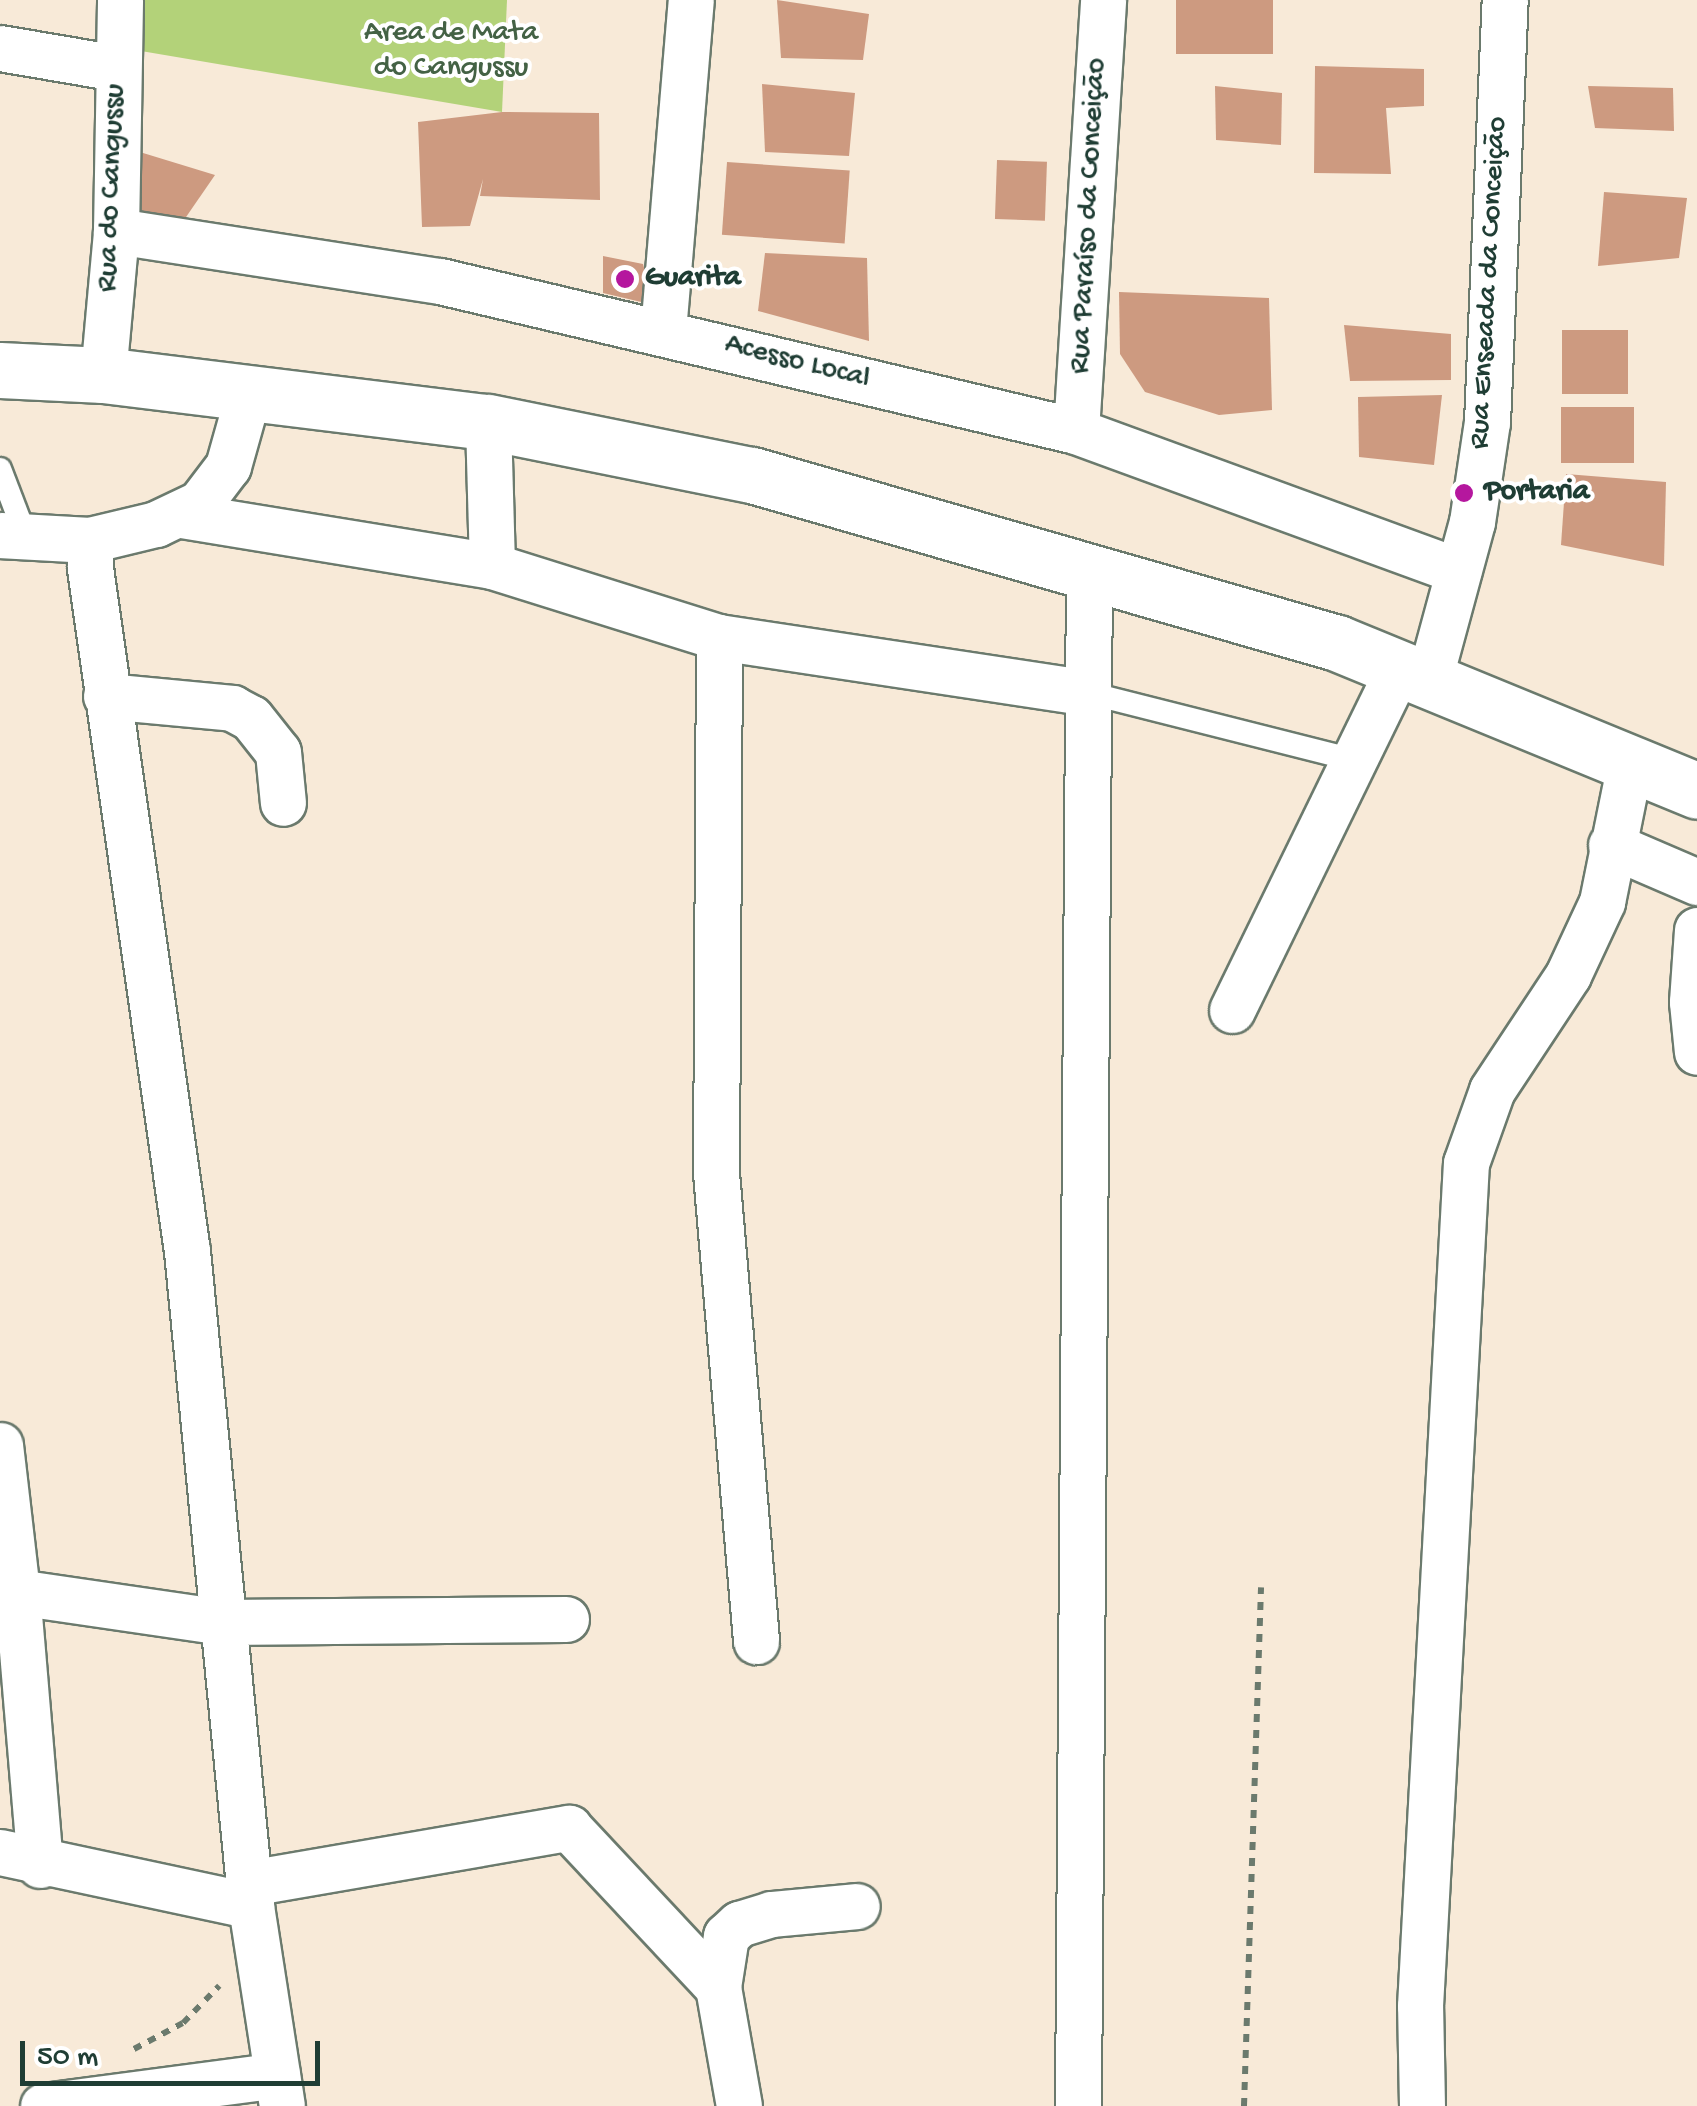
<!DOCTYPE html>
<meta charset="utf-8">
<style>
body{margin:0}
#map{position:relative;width:1697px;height:2106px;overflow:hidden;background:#f8ead8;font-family:"Gochi Hand",sans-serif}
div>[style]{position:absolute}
.green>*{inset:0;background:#b3d279}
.building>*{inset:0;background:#cd9a80;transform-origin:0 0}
.path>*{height:6px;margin-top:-3px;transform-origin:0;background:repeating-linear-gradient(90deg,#6b7a6d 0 8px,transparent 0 16px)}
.roads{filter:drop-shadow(2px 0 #6b7a6d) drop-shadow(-2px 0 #6b7a6d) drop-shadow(0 2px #6b7a6d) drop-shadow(0 -2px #6b7a6d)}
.service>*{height:22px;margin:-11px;padding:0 11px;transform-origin:11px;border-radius:11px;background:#fff}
.minor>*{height:45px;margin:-22.5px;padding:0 22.5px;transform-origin:22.5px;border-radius:22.5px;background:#fff}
.primary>*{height:55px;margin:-27.5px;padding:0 27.5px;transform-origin:27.5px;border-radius:27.5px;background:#fff}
.dots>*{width:28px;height:28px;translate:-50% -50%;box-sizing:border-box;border:5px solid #fff;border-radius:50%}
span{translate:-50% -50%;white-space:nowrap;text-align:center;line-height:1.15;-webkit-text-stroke:8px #fff;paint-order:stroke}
.park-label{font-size:30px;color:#446245}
.street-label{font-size:30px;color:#1f3d34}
.poi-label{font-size:30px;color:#1f3d34;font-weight:700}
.left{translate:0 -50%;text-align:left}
.scale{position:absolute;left:20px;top:2041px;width:300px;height:45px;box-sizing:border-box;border:5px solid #1f3d34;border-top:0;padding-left:12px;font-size:30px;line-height:35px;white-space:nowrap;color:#1f3d34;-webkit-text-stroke:8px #fff;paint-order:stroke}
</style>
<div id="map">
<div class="green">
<i style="clip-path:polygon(143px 0,507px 0,502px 112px,141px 51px)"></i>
</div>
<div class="building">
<i style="clip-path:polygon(777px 0,869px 14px,863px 60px,781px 58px)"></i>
<i style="left:1176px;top:0;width:97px;height:54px"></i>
<i style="clip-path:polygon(1315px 66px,1424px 69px,1424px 106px,1386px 108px,1391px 174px,1314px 173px)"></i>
<i style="clip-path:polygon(762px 84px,855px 93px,849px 156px,765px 152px)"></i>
<i style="clip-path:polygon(1215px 86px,1282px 93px,1281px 145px,1216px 140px)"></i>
<i style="clip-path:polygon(1588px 86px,1673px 88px,1674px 131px,1595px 128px)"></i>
<i style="clip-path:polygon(502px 112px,599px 113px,600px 200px,480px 196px,483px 179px,470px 226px,422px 227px,418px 122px)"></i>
<i style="clip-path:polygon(130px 149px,215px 175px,184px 220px,123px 216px)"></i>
<i style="left:997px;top:160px;width:50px;height:59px;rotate:2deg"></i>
<i style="left:727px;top:162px;width:123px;height:73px;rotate:4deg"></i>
<i style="clip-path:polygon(1604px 192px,1687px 198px,1679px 258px,1598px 266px)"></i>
<i style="clip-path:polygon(765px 253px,867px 258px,869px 341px,758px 311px)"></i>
<i style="clip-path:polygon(603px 256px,643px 264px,654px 305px,603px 293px)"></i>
<i style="clip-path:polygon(1119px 292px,1269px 298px,1272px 410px,1219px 415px,1145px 392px,1120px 354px)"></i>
<i style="clip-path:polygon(1344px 325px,1451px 334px,1451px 380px,1350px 381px)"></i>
<i style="left:1562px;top:330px;width:66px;height:64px"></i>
<i style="clip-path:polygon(1442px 395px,1434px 465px,1359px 457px,1358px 397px)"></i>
<i style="left:1634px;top:407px;width:56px;height:73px;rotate:90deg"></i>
<i style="clip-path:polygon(1566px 474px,1666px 482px,1664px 566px,1561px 545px)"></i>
</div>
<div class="path">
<i style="left:134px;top:2049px;width:55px;rotate:-28deg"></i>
<i style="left:183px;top:2023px;width:52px;rotate:-45.8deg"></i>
<i style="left:1244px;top:2106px;width:519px;rotate:-88.12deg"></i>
</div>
<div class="roads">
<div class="service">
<i style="left:0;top:469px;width:73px;rotate:69.1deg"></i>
<i style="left:1089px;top:693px;width:272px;rotate:14.2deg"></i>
</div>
<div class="minor">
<i style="left:0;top:48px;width:119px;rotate:9.7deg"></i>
<i style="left:116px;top:231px;width:328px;rotate:8.8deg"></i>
<i style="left:440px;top:281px;width:653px;rotate:13.27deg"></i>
<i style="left:1076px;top:431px;width:407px;rotate:20.1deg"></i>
<i style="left:663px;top:331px;width:332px;rotate:-85.2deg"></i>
<i style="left:103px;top:375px;width:145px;rotate:-84.8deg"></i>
<i style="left:116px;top:231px;width:231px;rotate:-89deg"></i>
<i style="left:248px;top:395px;width:74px;rotate:105.7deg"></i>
<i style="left:228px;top:466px;width:46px;rotate:127.1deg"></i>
<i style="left:200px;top:503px;width:49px;rotate:154.5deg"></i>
<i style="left:156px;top:524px;width:68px;rotate:166.4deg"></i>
<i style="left:90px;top:540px;width:28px;rotate:90deg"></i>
<i style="left:90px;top:568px;width:690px;rotate:81.92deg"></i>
<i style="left:187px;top:1251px;width:658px;rotate:84.42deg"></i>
<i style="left:251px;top:1906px;width:202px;rotate:81.2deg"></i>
<i style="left:488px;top:422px;width:144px;rotate:88.4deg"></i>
<i style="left:1076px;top:431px;width:432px;rotate:-86.4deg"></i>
<i style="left:181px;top:515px;width:315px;rotate:9.3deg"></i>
<i style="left:492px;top:566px;width:238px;rotate:17.4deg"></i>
<i style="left:719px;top:637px;width:374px;rotate:8.6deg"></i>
<i style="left:0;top:535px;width:90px;rotate:3.2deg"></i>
<i style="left:719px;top:637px;width:536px;rotate:90.32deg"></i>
<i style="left:716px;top:1173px;width:470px;rotate:85.1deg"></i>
<i style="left:1429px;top:680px;width:164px;rotate:-74.8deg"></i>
<i style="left:1472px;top:522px;width:101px;rotate:-81.5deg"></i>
<i style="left:1487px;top:422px;width:422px;rotate:-87.6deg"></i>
<i style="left:106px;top:696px;width:127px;rotate:5.4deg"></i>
<i style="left:232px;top:708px;width:21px;rotate:28deg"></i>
<i style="left:251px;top:718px;width:43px;rotate:51.5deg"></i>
<i style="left:278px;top:752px;width:51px;rotate:84.4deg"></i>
<i style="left:1611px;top:845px;width:94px;rotate:23.3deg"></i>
<i style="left:1697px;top:930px;width:72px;rotate:94deg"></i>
<i style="left:1692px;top:1002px;width:50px;rotate:84.3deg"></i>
<i style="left:1232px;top:1010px;width:378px;rotate:-64deg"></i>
<i style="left:0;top:1445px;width:148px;rotate:83.4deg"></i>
<i style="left:0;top:1852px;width:257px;rotate:12.1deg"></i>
<i style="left:40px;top:1865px;width:274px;rotate:-94.8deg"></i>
<i style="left:17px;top:1592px;width:208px;rotate:8.3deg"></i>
<i style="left:223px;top:1622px;width:343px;rotate:-0.5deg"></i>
<i style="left:249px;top:1883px;width:325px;rotate:-9.8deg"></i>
<i style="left:569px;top:1828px;width:218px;rotate:46.9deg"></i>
<i style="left:43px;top:2106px;width:236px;rotate:-7.5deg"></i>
<i style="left:739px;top:2106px;width:121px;rotate:-100deg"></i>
<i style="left:718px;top:1987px;width:52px;rotate:-81.1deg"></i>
<i style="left:726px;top:1936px;width:18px;rotate:-43deg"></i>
<i style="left:739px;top:1924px;width:34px;rotate:-17deg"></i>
<i style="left:771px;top:1914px;width:86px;rotate:-5.3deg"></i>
<i style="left:1078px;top:2106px;width:1536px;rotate:-89.59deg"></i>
<i style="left:1422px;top:2106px;width:100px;rotate:-91.1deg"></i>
<i style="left:1420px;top:2006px;width:844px;rotate:-86.88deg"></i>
<i style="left:1466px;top:1163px;width:77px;rotate:-70.4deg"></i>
<i style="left:1492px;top:1090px;width:138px;rotate:-56.5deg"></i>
<i style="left:1568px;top:975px;width:81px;rotate:-65deg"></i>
<i style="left:1602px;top:902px;width:142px;rotate:-78.6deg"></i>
</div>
<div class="primary">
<i style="left:0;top:370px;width:103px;rotate:2.8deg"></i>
<i style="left:103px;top:375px;width:388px;rotate:7deg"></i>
<i style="left:488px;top:422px;width:269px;rotate:11.4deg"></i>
<i style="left:752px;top:475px;width:609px;rotate:16.02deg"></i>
<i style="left:1337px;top:643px;width:389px;rotate:22.3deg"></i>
</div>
</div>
<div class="dots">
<i style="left:625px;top:279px;background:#b5179e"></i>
<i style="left:1464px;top:493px;background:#b5179e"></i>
</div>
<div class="park-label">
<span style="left:451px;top:51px">Area de Mata<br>do Cangussu</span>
</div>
<div class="street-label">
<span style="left:113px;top:188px;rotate:-88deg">Rua do Cangussu</span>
<span style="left:1090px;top:216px;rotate:-87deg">Rua Paraíso da Conceição</span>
<span style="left:1490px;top:283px;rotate:-87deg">Rua Enseada da Conceição</span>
<span style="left:797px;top:363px;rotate:14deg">Acesso Local</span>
</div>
<div class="poi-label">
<span class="left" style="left:645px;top:279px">Guarita</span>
<span class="left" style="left:1484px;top:493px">Portaria</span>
</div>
<div class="scale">50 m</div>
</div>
